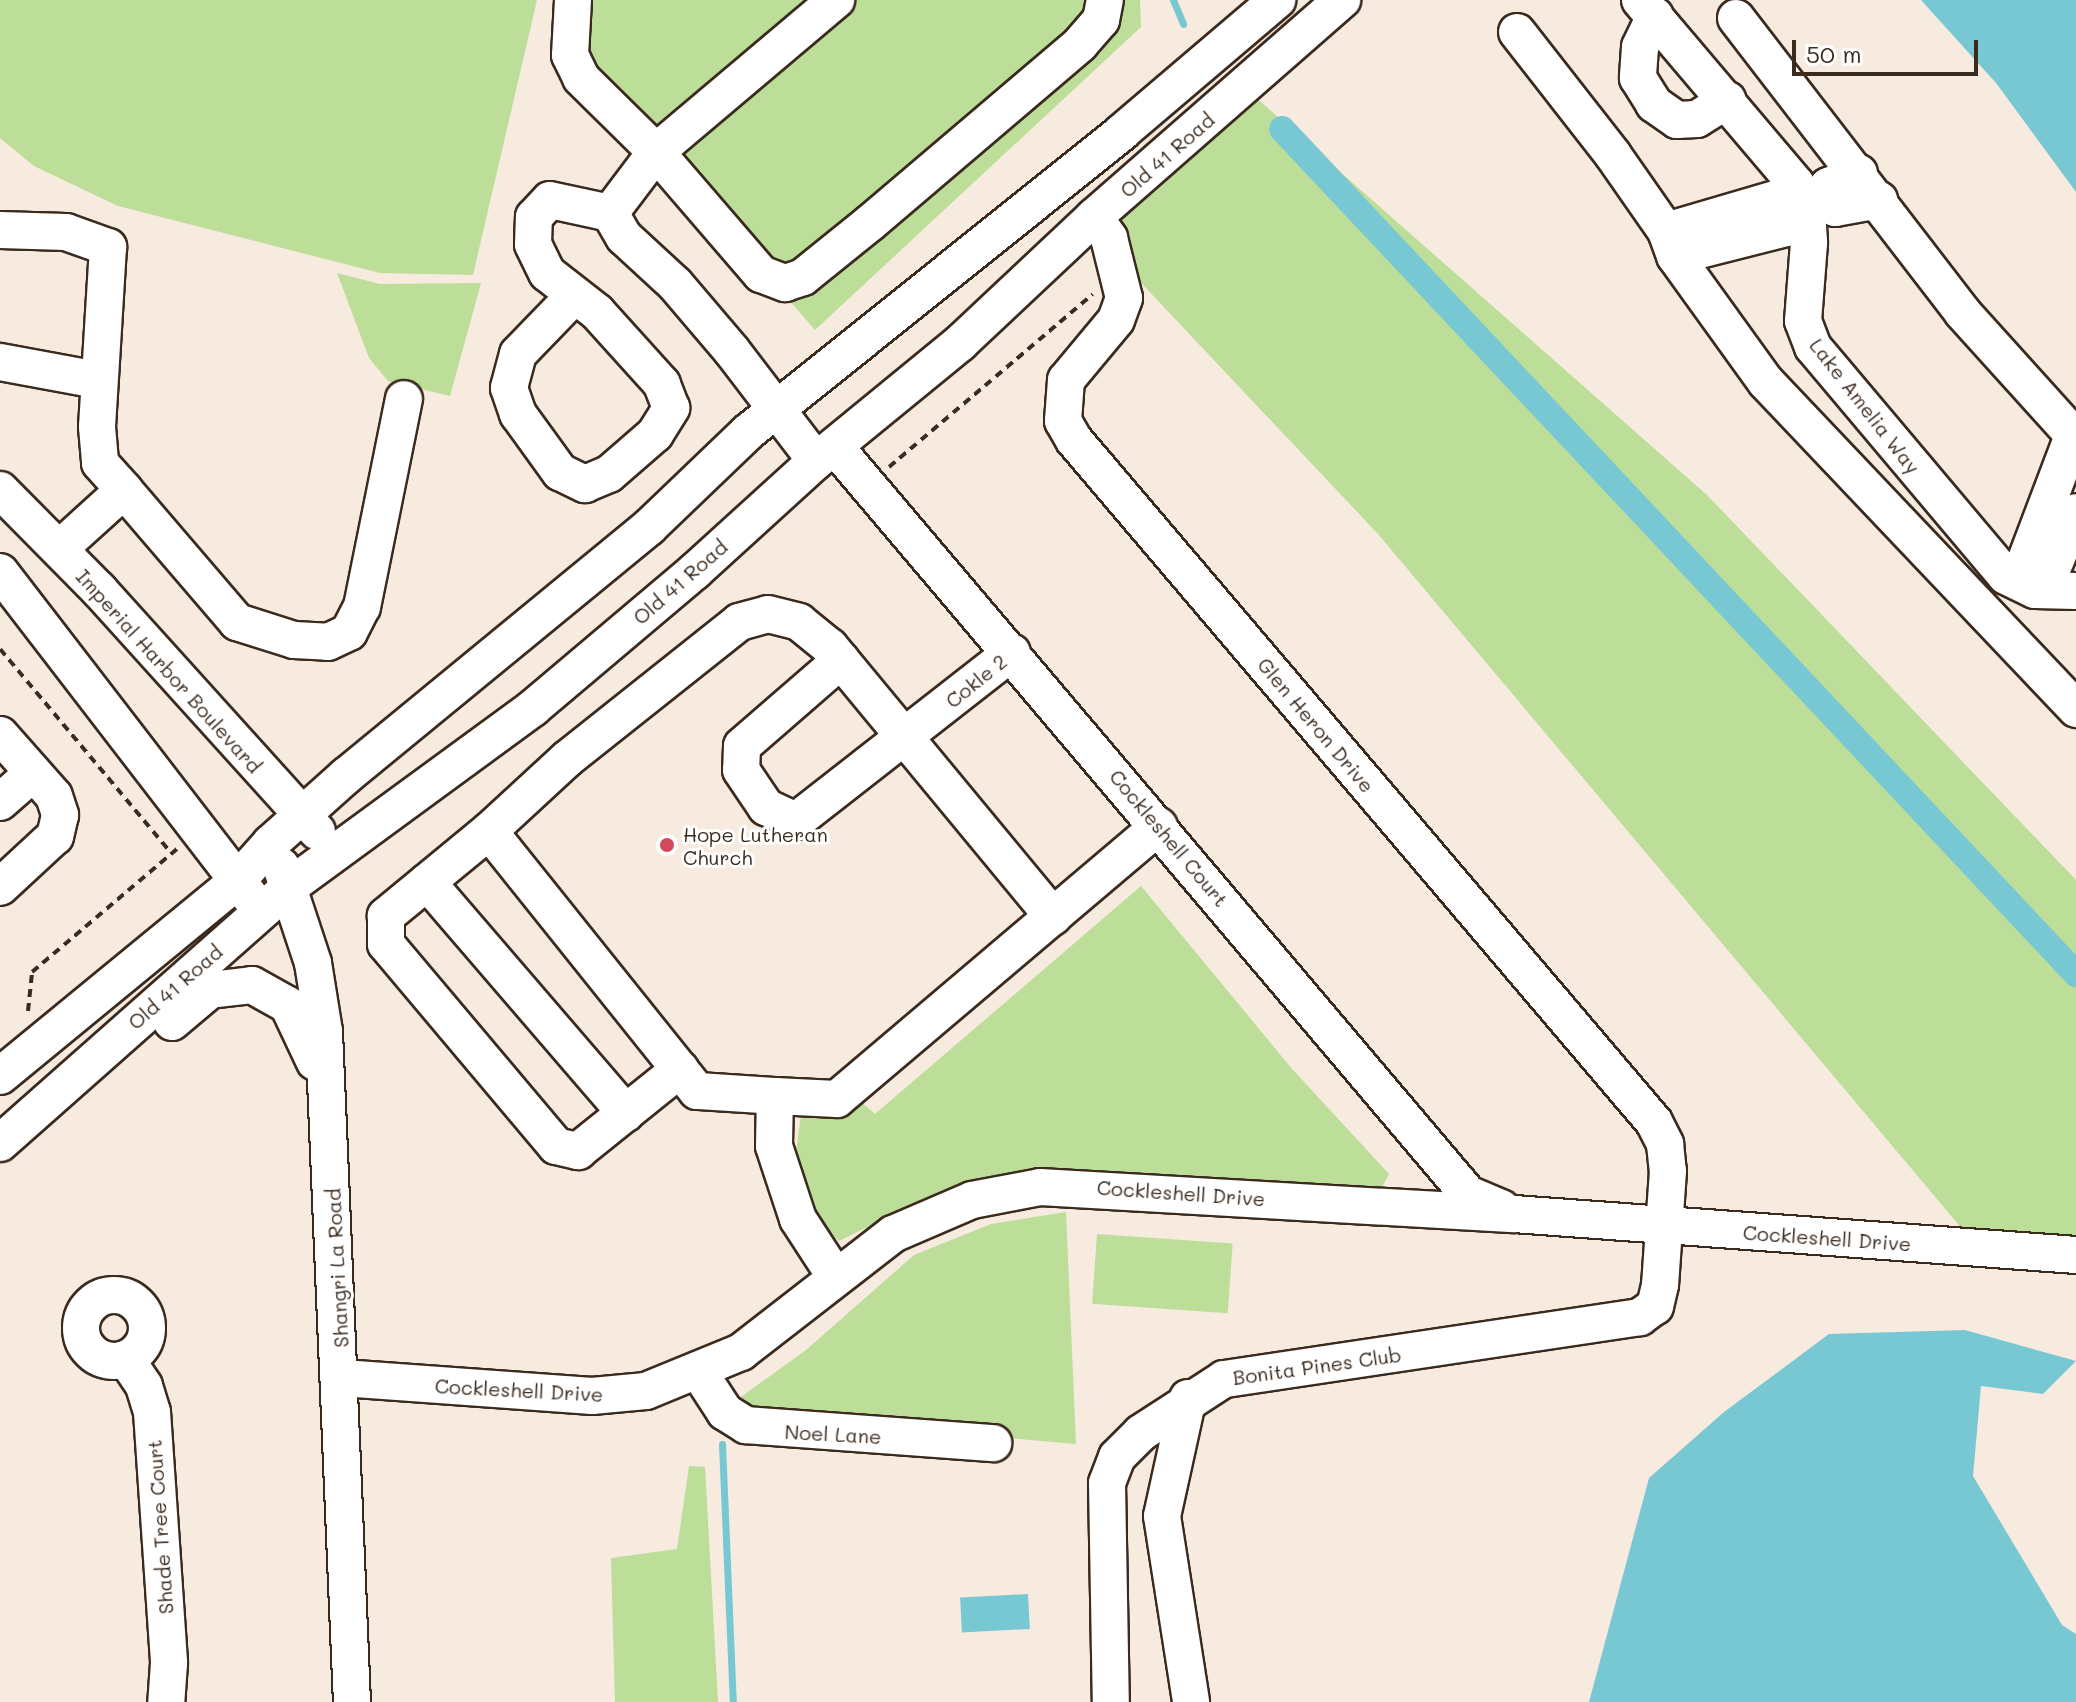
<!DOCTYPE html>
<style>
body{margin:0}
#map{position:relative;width:2076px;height:1702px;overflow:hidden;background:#f7eadf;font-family:Mali,sans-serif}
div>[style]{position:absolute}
.green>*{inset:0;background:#bcde98;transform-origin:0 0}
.water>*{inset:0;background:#78c8d3;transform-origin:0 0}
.stream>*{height:7px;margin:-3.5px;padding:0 3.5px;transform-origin:3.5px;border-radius:3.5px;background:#78c8d3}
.canal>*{height:26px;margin:-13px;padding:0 13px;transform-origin:13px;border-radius:13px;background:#78c8d3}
.path>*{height:4px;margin-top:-2px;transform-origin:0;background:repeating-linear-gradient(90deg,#3b2a1e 0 8px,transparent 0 14px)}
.roads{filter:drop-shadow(2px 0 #3b2a1e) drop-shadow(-2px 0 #3b2a1e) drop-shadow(0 2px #3b2a1e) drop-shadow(0 -2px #3b2a1e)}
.minor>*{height:36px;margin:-18px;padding:0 18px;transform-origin:18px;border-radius:18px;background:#fff}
.minor>.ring{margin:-18px;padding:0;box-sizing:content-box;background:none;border:36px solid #fff;border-radius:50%}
.dots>*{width:22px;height:22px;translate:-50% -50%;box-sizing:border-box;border:4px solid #fff;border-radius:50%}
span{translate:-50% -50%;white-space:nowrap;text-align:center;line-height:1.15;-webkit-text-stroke:6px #fff;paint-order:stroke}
.street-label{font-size:20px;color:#3b2a1e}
.poi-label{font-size:20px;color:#3b2a1e}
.left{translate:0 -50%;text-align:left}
.scale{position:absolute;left:1792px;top:40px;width:186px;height:36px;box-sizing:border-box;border:4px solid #3b2a1e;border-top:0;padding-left:10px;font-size:24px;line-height:28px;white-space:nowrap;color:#3b2a1e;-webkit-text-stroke:6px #fff;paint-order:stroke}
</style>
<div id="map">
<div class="green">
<i style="clip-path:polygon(0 0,537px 0,473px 275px,380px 273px,118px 206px,34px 166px,0 138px)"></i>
<i style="clip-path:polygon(560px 0,1140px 0,1141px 27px,815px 330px,553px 28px)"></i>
<i style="clip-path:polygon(1254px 96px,1707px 495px,2076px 880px,2076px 1245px,1968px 1236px,1378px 534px,1095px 234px)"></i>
<i style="clip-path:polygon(337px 273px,380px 284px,481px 283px,450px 396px,388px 381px,369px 358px)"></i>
<i style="clip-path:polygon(1141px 886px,1293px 1070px,1389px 1174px,1381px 1189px,1034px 1171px,945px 1189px,839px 1241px,810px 1214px,795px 1159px,801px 1115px,844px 1113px,861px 1102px,875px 1114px)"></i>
<i style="clip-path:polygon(1066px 1212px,1076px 1444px,749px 1415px,734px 1402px,806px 1350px,914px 1255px,991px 1224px)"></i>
<i style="left:1097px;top:1234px;width:136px;height:70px;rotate:4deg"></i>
<i style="clip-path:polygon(689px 1466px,705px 1467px,718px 1702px,615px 1702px,611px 1558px,677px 1549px)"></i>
</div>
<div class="water">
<i style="clip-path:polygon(1921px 0,2076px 0,2076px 192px,1996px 83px)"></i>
<i style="clip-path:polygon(1965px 1330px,2076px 1361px,2043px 1394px,1981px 1386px,1973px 1476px,2062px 1625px,2076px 1634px,2076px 1702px,1589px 1702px,1649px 1478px,1724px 1412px,1829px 1334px)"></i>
<i style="left:1028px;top:1594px;width:35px;height:68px;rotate:87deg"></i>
</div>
<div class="stream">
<i style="left:1173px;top:0;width:26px;rotate:67deg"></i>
<i style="left:722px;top:1444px;width:258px;rotate:87.6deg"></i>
</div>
<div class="canal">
<i style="left:1282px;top:129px;width:1160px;rotate:46.78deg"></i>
</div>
<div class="path">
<i style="left:889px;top:467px;width:267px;rotate:-40.3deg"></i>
<i style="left:0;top:649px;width:266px;rotate:50deg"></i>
<i style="left:28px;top:1011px;width:39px;rotate:-84deg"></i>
<i style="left:32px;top:972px;width:192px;rotate:-40.3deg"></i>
</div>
<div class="roads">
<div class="minor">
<i style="left:573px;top:0;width:55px;rotate:93.1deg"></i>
<i style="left:570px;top:55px;width:25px;rotate:64deg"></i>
<i style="left:581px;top:78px;width:105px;rotate:44.6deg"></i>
<i style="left:656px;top:152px;width:161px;rotate:49.3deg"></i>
<i style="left:761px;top:274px;width:26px;rotate:21deg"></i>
<i style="left:785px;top:283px;width:19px;rotate:-18deg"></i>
<i style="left:803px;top:277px;width:86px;rotate:-38.9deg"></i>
<i style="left:870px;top:223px;width:276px;rotate:-40.4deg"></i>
<i style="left:1080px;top:44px;width:32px;rotate:-49deg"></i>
<i style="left:1101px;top:20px;width:20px;rotate:-79deg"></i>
<i style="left:1640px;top:0;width:241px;rotate:49.7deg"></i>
<i style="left:1796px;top:184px;width:30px;rotate:69deg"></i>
<i style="left:1807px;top:212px;width:31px;rotate:86deg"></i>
<i style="left:1809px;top:243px;width:78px;rotate:94.4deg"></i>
<i style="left:1803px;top:321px;width:28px;rotate:69deg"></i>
<i style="left:1813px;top:347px;width:299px;rotate:49.9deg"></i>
<i style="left:2006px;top:576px;width:32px;rotate:26deg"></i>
<i style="left:2035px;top:590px;width:41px;rotate:1.4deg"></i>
<i style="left:1655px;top:16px;width:34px;rotate:116deg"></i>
<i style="left:1640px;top:47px;width:31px;rotate:94deg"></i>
<i style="left:1638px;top:78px;width:31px;rotate:58deg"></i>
<i style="left:1654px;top:104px;width:28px;rotate:35deg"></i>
<i style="left:1677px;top:120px;width:20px;rotate:-3deg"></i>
<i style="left:1697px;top:119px;width:36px;rotate:-32deg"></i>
<i style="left:1736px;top:18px;width:372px;rotate:52.4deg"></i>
<i style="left:1963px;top:313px;width:169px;rotate:47.9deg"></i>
<i style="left:1517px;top:32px;width:156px;rotate:52deg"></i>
<i style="left:1613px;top:155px;width:93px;rotate:55.1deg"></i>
<i style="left:1666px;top:231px;width:27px;rotate:70deg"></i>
<i style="left:1675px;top:256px;width:155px;rotate:54.2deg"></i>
<i style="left:1766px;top:382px;width:451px;rotate:46.5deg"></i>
<i style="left:1859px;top:173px;width:34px;rotate:157deg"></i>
<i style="left:1828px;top:186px;width:16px;rotate:112deg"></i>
<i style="left:1822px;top:201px;width:15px;rotate:28deg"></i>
<i style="left:1835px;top:208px;width:45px;rotate:-10.3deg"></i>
<i style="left:610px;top:213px;width:76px;rotate:-53deg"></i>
<i style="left:656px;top:152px;width:236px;rotate:-40.2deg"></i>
<i style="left:1094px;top:217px;width:26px;rotate:54deg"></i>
<i style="left:1109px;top:238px;width:62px;rotate:76deg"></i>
<i style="left:1124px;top:298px;width:23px;rotate:110deg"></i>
<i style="left:1116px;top:320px;width:78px;rotate:129.8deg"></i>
<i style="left:1066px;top:380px;width:41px;rotate:94.2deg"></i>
<i style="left:1063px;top:421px;width:22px;rotate:60deg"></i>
<i style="left:1074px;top:440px;width:895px;rotate:49.62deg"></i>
<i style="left:1654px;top:1122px;width:25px;rotate:63deg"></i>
<i style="left:1665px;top:1144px;width:27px;rotate:84deg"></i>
<i style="left:1668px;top:1171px;width:114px;rotate:94deg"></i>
<i style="left:1660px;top:1285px;width:22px;rotate:103deg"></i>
<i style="left:1655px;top:1306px;width:19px;rotate:144deg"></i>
<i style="left:1640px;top:1317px;width:421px;rotate:171.5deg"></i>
<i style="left:1224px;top:1379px;width:99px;rotate:147deg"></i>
<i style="left:1141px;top:1433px;width:34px;rotate:135deg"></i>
<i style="left:1117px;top:1457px;width:28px;rotate:111deg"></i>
<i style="left:1107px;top:1483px;width:219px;rotate:89deg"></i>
<i style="left:0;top:230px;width:66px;rotate:1.7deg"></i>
<i style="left:66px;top:232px;width:45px;rotate:19.7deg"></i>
<i style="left:108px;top:247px;width:180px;rotate:93.5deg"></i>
<i style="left:97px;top:427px;width:36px;rotate:85deg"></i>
<i style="left:100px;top:463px;width:36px;rotate:48deg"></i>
<i style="left:1666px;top:231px;width:118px;rotate:-16.3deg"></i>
<i style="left:1779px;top:198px;width:21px;rotate:28deg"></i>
<i style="left:1798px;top:208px;width:23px;rotate:121deg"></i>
<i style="left:1786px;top:228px;width:114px;rotate:165.8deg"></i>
<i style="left:573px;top:297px;width:79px;rotate:134deg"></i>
<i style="left:518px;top:354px;width:35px;rotate:105deg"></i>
<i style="left:509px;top:388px;width:28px;rotate:71deg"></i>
<i style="left:518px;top:414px;width:72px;rotate:54.1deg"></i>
<i style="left:560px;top:472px;width:28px;rotate:26deg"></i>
<i style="left:585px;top:484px;width:26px;rotate:-23deg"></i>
<i style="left:609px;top:474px;width:61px;rotate:-41deg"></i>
<i style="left:655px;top:434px;width:31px;rotate:-58deg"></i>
<i style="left:671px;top:408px;width:26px;rotate:-111deg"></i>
<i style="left:662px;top:384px;width:97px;rotate:-132.1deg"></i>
<i style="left:597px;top:312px;width:63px;rotate:-142deg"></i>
<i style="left:547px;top:273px;width:32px;rotate:-116deg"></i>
<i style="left:533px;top:244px;width:27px;rotate:-88deg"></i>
<i style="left:534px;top:217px;width:23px;rotate:-47deg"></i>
<i style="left:550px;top:200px;width:61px;rotate:12.2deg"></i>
<i style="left:610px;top:213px;width:28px;rotate:60deg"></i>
<i style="left:624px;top:237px;width:69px;rotate:42.7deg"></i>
<i style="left:675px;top:284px;width:88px;rotate:49.6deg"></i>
<i style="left:732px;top:351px;width:138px;rotate:52.6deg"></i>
<i style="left:0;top:362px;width:99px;rotate:10.5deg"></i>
<i style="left:2073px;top:436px;width:133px;rotate:110.8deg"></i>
<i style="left:2026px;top:560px;width:17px;rotate:66deg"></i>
<i style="left:2033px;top:576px;width:17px;rotate:-7deg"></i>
<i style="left:2050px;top:574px;width:67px;rotate:-67.2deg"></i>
<i style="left:836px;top:448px;width:978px;rotate:49.73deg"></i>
<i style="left:1468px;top:1194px;width:36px;rotate:23deg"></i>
<i style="left:0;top:490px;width:141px;rotate:45.3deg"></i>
<i style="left:99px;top:590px;width:325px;rotate:47.9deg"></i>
<i style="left:59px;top:549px;width:88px;rotate:-42.2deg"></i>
<i style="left:124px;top:490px;width:174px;rotate:49.4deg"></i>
<i style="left:237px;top:622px;width:60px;rotate:17.5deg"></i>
<i style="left:294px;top:640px;width:34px;rotate:3deg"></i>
<i style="left:328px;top:642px;width:23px;rotate:-25deg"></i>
<i style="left:349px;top:632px;width:28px;rotate:-63deg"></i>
<i style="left:362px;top:607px;width:212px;rotate:-78.6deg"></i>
<i style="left:0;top:572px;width:414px;rotate:52.4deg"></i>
<i style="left:841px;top:660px;width:131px;rotate:139deg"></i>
<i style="left:742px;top:746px;width:24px;rotate:92deg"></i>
<i style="left:741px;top:770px;width:45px;rotate:56deg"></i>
<i style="left:766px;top:807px;width:33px;rotate:25deg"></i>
<i style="left:796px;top:821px;width:274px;rotate:-38deg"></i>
<i style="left:0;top:735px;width:81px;rotate:48.5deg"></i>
<i style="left:54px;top:796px;width:20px;rotate:72deg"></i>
<i style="left:60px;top:815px;width:22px;rotate:103deg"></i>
<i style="left:55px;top:836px;width:75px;rotate:137.2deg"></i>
<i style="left:0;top:802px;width:44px;rotate:-41.3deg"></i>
<i style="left:489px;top:831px;width:134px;rotate:140.5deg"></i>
<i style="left:386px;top:916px;width:28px;rotate:90deg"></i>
<i style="left:386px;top:944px;width:264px;rotate:49.9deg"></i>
<i style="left:556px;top:1146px;width:23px;rotate:13deg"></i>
<i style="left:578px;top:1151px;width:131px;rotate:-38.8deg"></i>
<i style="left:281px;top:866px;width:102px;rotate:71.7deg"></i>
<i style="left:313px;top:963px;width:70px;rotate:80.9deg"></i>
<i style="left:324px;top:1032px;width:671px;rotate:87.61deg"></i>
<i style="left:427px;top:882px;width:305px;rotate:49.3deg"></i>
<i style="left:172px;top:1022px;width:50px;rotate:-40.1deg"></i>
<i style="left:210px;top:990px;width:42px;rotate:-6.8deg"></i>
<i style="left:252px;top:985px;width:41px;rotate:29.1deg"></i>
<i style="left:288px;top:1005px;width:63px;rotate:64.7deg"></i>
<i style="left:0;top:1076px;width:307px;rotate:-39.4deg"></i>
<i style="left:237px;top:881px;width:51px;rotate:-48.2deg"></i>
<i style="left:271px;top:843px;width:101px;rotate:-41.8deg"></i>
<i style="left:346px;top:776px;width:392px;rotate:-39.4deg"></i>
<i style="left:649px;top:527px;width:137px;rotate:-43.8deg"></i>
<i style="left:748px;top:432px;width:479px;rotate:-38.7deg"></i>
<i style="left:1122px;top:132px;width:204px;rotate:-40.4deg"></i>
<i style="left:775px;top:1096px;width:78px;rotate:-176.3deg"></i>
<i style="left:697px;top:1091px;width:333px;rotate:-128.7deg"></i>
<i style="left:489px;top:831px;width:106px;rotate:-42.7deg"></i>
<i style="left:567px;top:759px;width:220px;rotate:-38.5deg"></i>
<i style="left:739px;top:622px;width:30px;rotate:-15deg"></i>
<i style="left:768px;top:614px;width:32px;rotate:14deg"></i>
<i style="left:799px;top:622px;width:40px;rotate:39deg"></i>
<i style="left:830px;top:647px;width:350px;rotate:50.4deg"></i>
<i style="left:0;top:1143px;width:387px;rotate:-41.5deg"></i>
<i style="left:290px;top:886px;width:301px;rotate:-36.2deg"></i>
<i style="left:533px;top:708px;width:212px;rotate:-40.2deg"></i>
<i style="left:695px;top:571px;width:164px;rotate:-42.3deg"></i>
<i style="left:816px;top:461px;width:186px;rotate:-39.3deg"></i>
<i style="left:960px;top:343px;width:184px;rotate:-43.2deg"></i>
<i style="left:1094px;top:217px;width:330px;rotate:-41.2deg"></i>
<i style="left:835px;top:1276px;width:68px;rotate:-123deg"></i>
<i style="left:798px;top:1219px;width:77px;rotate:-108.2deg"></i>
<i style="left:774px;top:1146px;width:50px;rotate:-88.9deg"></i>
<i style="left:775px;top:1096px;width:62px;rotate:2.8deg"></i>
<i style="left:837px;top:1099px;width:422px;rotate:-40.3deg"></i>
<i class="ring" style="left:81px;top:1295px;width:30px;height:30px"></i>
<i style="left:126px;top:1359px;width:32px;rotate:56deg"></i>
<i style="left:144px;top:1386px;width:27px;rotate:73deg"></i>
<i style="left:152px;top:1412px;width:252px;rotate:86.1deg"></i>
<i style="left:169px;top:1663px;width:39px;rotate:94deg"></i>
<i style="left:699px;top:1372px;width:48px;rotate:57deg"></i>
<i style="left:725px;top:1412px;width:25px;rotate:32deg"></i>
<i style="left:746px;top:1425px;width:248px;rotate:4.2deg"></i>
<i style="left:342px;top:1378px;width:251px;rotate:4.1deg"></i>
<i style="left:592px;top:1396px;width:54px;rotate:-5.3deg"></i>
<i style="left:646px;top:1391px;width:103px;rotate:-22.3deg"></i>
<i style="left:741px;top:1352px;width:192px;rotate:-37.8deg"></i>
<i style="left:893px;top:1234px;width:86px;rotate:-23.3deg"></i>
<i style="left:972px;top:1200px;width:69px;rotate:-10.8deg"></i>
<i style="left:1040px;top:1187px;width:475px;rotate:3.3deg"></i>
<i style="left:1514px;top:1214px;width:563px;rotate:4.17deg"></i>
<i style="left:1188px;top:1398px;width:121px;rotate:102.4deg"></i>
<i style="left:1162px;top:1516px;width:188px;rotate:81.1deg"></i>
</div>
</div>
<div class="dots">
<i style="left:667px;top:845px;background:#d1495b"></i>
</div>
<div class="street-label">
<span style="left:1167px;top:155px;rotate:-41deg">Old 41 Road</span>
<span style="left:1865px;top:406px;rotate:52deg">Lake Amelia Way</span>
<span style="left:680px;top:582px;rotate:-41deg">Old 41 Road</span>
<span style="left:169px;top:671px;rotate:48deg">Imperial Harbor Boulevard</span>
<span style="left:976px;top:681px;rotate:-39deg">Cokle 2</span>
<span style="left:1316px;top:725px;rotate:50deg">Glen Heron Drive</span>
<span style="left:1169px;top:838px;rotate:50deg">Cockleshell Court</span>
<span style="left:175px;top:987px;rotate:-41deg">Old 41 Road</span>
<span style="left:1181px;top:1193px;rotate:4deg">Cockleshell Drive</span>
<span style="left:1827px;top:1238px;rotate:4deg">Cockleshell Drive</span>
<span style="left:337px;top:1268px;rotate:-93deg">Shangri La Road</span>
<span style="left:1317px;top:1366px;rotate:-8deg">Bonita Pines Club</span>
<span style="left:519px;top:1390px;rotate:3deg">Cockleshell Drive</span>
<span style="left:833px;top:1434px;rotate:3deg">Noel Lane</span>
<span style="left:160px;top:1527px;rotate:-94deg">Shade Tree Court</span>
</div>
<div class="poi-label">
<span class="left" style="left:683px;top:846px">Hope Lutheran<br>Church</span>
</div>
<div class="scale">50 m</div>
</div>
